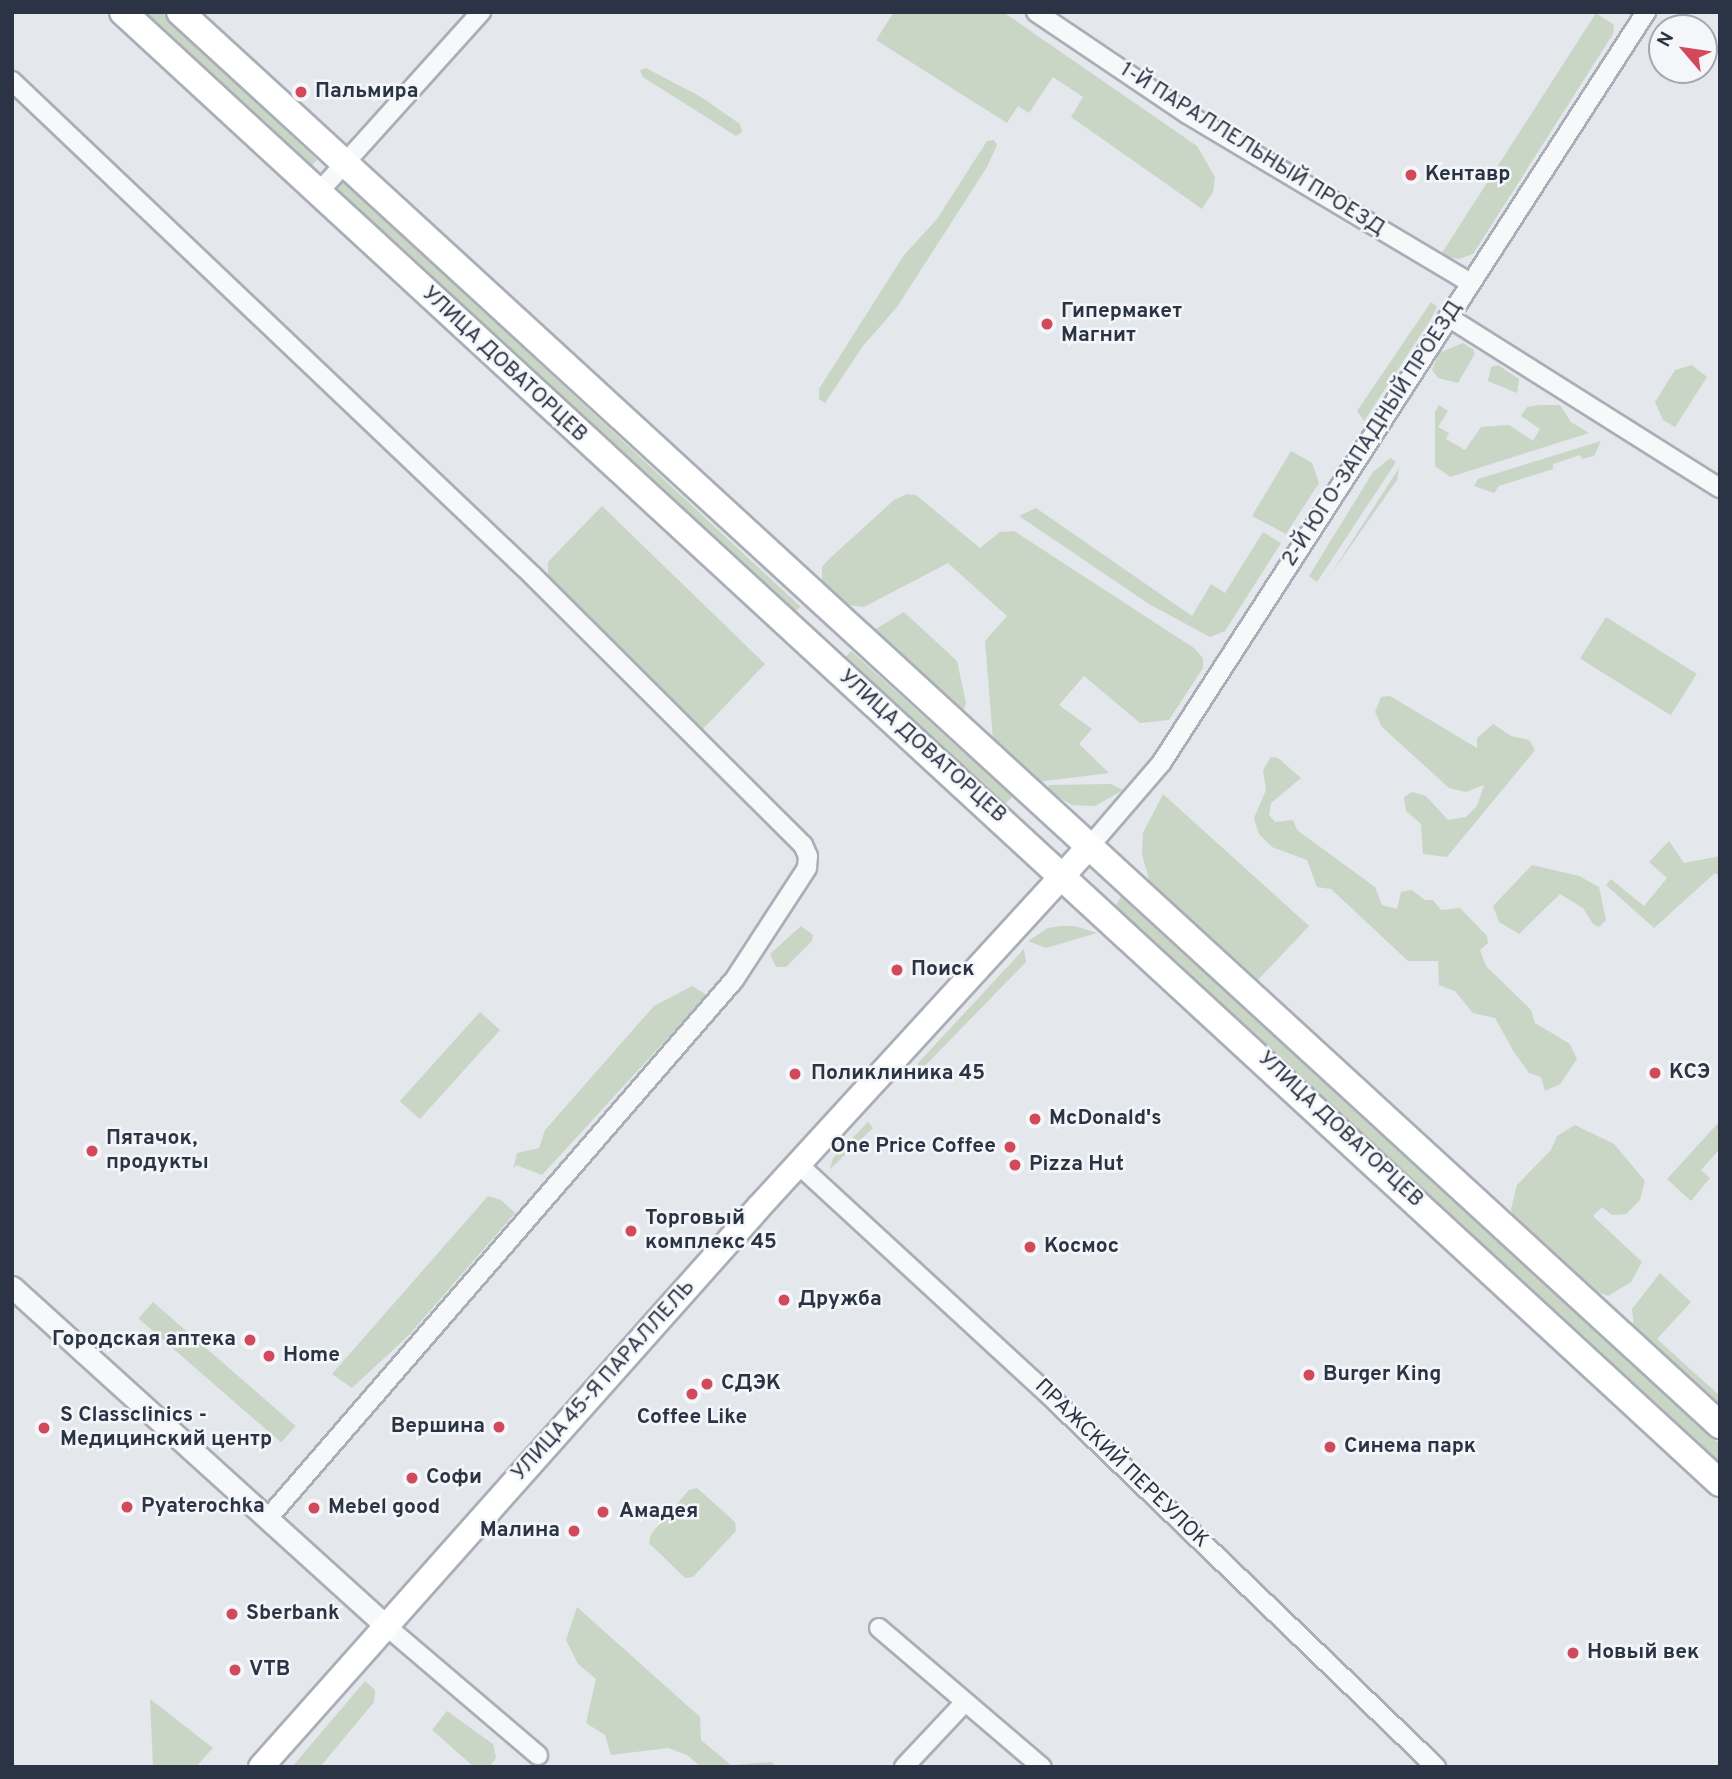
<!DOCTYPE html>
<meta charset="utf-8">
<style>
body{margin:0}
#map{position:relative;width:1732px;height:1779px;overflow:hidden;background:#e4e7ec;font-family:Overpass,sans-serif}
div>[style]{position:absolute}
.green>*{inset:0;background:#c9d6c5;transform-origin:0 0}
.roads{filter:drop-shadow(2px 0 #a9aeb7) drop-shadow(-2px 0 #a9aeb7) drop-shadow(0 2px #a9aeb7) drop-shadow(0 -2px #a9aeb7)}
.minor>*{height:18px;margin:-9px;padding:0 9px;transform-origin:9px;border-radius:9px;background:#f7f8fa}
.tertiary>*{height:21px;margin:-10.5px;padding:0 10.5px;transform-origin:10.5px;border-radius:10.5px;background:#f7f8fa}
.secondary>*{height:24px;margin:-12px;padding:0 12px;transform-origin:12px;border-radius:12px;background:#fff}
.primary>*{height:26px;margin:-13px;padding:0 13px;transform-origin:13px;border-radius:13px;background:#fff}
.dots>*{width:19px;height:19px;translate:-50% -50%;box-sizing:border-box;border:4px solid #f4f6f9;border-radius:50%}
span{translate:-50% -50%;white-space:nowrap;text-align:center;line-height:1.15;-webkit-text-stroke:5px #f4f6f9;paint-order:stroke}
.poi-label{font-size:21px;color:#2b3445;font-weight:700}
.left{translate:0 -50%;text-align:left}
.right{translate:-100% -50%;text-align:right}
.street-label{font-size:21px;color:#2b3445}
.frame{position:absolute;inset:0;border:14px solid #2b3445;pointer-events:none}
.north{position:absolute;left:1648px;top:14px;width:70px;height:70px;box-sizing:border-box;background:#f4f6f9;border:2px solid #a4a8b1;border-radius:50%;rotate:299deg;font-size:19px;font-weight:700;line-height:28px;text-align:center;color:#2b3445}
.north::after{content:'';display:block;margin:auto;width:24px;height:32px;background:#d1495b;clip-path:polygon(50% 0,100% 100%,50% 72%,0 100%)}
</style>
<div id="map">
<div class="green">
<i style="clip-path:polygon(140px 12px,161px 12px,317px 160px,310px 167px)"></i>
<i style="clip-path:polygon(894px 12px,1003px 12px,1197px 146px,1215px 177px,1213px 192px,1202px 209px,1071px 117px,1083px 97px,1053px 77px,1029px 113px,1018px 106px,1007px 123px,876px 40px)"></i>
<i style="clip-path:polygon(1596px 13px,1614px 25px,1613px 34px,1473px 254px,1459px 259px,1440px 256px)"></i>
<i style="clip-path:polygon(646px 68px,701px 97px,740px 124px,742px 132px,736px 136px,643px 77px,640px 70px)"></i>
<i style="clip-path:polygon(994px 140px,997px 145px,987px 167px,897px 307px,863px 346px,825px 403px,819px 399px,819px 389px,904px 255px,937px 219px,987px 141px)"></i>
<i style="left:344px;top:181px;width:624px;height:13px;rotate:43deg"></i>
<i style="clip-path:polygon(1431px 302px,1437px 307px,1431px 319px,1364px 421px,1357px 411px)"></i>
<i style="clip-path:polygon(1463px 343px,1474px 350px,1474px 355px,1458px 383px,1438px 378px,1432px 370px,1439px 353px)"></i>
<i style="clip-path:polygon(1498px 365px,1519px 379px,1517px 393px,1488px 381px,1491px 367px)"></i>
<i style="clip-path:polygon(1692px 365px,1707px 377px,1675px 427px,1663px 420px,1655px 402px,1675px 370px)"></i>
<i style="clip-path:polygon(1439px 405px,1448px 411px,1438px 427px,1449px 433px,1446px 439px,1465px 450px,1481px 427px,1509px 425px,1533px 441px,1540px 429px,1521px 416px,1527px 407px,1539px 405px,1560px 405px,1571px 422px,1589px 433px,1450px 477px,1435px 466px,1435px 412px)"></i>
<i style="clip-path:polygon(1601px 441px,1594px 456px,1582px 459px,1580px 455px,1553px 464px,1553px 469px,1499px 486px,1494px 493px,1474px 486px,1478px 479px)"></i>
<i style="clip-path:polygon(1291px 451px,1312px 463px,1319px 483px,1286px 534px,1252px 516px)"></i>
<i style="clip-path:polygon(1390px 458px,1396px 462px,1317px 582px,1309px 576px,1373px 472px)"></i>
<i style="clip-path:polygon(1399px 468px,1397px 480px,1329px 577px)"></i>
<i style="clip-path:polygon(907px 494px,916px 495px,980px 548px,1000px 532px,1014px 531px,1194px 648px,1203px 658px,1203px 668px,1169px 720px,1140px 723px,1084px 676px,1059px 705px,1092px 729px,1079px 744px,1109px 773px,1037px 782px,993px 740px,985px 641px,1007px 616px,948px 563px,864px 607px,846px 605px,822px 581px,822px 567px,829px 559px,894px 500px)"></i>
<i style="clip-path:polygon(602px 506px,765px 664px,701px 731px,548px 578px,548px 562px)"></i>
<i style="clip-path:polygon(1036px 508px,1192px 616px,1211px 584px,1225px 593px,1263px 532px,1281px 543px,1225px 631px,1210px 637px,1149px 604px,1019px 516px)"></i>
<i style="clip-path:polygon(904px 612px,957px 661px,966px 703px,963px 712px,957px 713px,869px 633px)"></i>
<i style="left:1606px;top:617px;width:107px;height:49px;rotate:32deg"></i>
<i style="left:851px;top:651px;width:217px;height:11px;rotate:42deg"></i>
<i style="clip-path:polygon(1390px 696px,1477px 748px,1477px 738px,1493px 724px,1511px 736px,1529px 740px,1535px 750px,1447px 857px,1423px 854px,1421px 824px,1406px 811px,1404px 797px,1412px 792px,1426px 796px,1448px 820px,1466px 817px,1477px 806px,1484px 785px,1466px 792px,1449px 788px,1382px 727px,1375px 712px,1381px 697px)"></i>
<i style="clip-path:polygon(1271px 757px,1278px 758px,1301px 778px,1271px 803px,1269px 815px,1275px 822px,1293px 820px,1297px 830px,1375px 887px,1382px 905px,1397px 909px,1401px 892px,1412px 890px,1425px 900px,1433px 900px,1441px 910px,1460px 908px,1487px 936px,1488px 943px,1480px 950px,1486px 966px,1531px 1010px,1535px 1023px,1570px 1044px,1577px 1059px,1560px 1084px,1545px 1091px,1541px 1077px,1529px 1073px,1514px 1052px,1495px 1018px,1473px 1013px,1455px 991px,1439px 985px,1438px 961px,1408px 961px,1331px 889px,1317px 887px,1307px 860px,1272px 847px,1259px 834px,1254px 818px,1266px 790px,1263px 770px)"></i>
<i style="clip-path:polygon(1111px 784px,1123px 790px,1095px 806px,1072px 805px,1045px 789px,1050px 785px)"></i>
<i style="clip-path:polygon(1163px 794px,1309px 926px,1255px 983px,1149px 880px,1142px 854px,1143px 833px)"></i>
<i style="clip-path:polygon(1669px 841px,1684px 863px,1720px 856px,1720px 877px,1715px 873px,1654px 928px,1606px 885px,1611px 879px,1644px 906px,1667px 878px,1649px 862px)"></i>
<i style="clip-path:polygon(1532px 865px,1579px 876px,1599px 887px,1606px 920px,1599px 927px,1593px 924px,1583px 908px,1560px 894px,1519px 934px,1499px 922px,1493px 906px)"></i>
<i style="clip-path:polygon(1121px 897px,1720px 1444px,1720px 1463px,1115px 907px)"></i>
<i style="clip-path:polygon(801px 926px,813px 935px,812px 941px,786px 967px,776px 967px,770px 954px)"></i>
<i style="clip-path:polygon(1061px 926px,1075px 926px,1097px 933px,1046px 948px,1028px 941px,1048px 928px)"></i>
<i style="clip-path:polygon(1024px 949px,1026px 962px,918px 1073px,918px 1063px)"></i>
<i style="clip-path:polygon(692px 986px,707px 995px,542px 1175px,516px 1165px,513px 1169px,517px 1153px,539px 1148px,545px 1130px,654px 1006px)"></i>
<i style="left:480px;top:1012px;width:27px;height:120px;rotate:42deg"></i>
<i style="clip-path:polygon(1720px 1121px,1720px 1149px,1701px 1170px,1710px 1178px,1691px 1201px,1667px 1179px)"></i>
<i style="clip-path:polygon(868px 1122px,873px 1128px,830px 1169px,833px 1158px)"></i>
<i style="clip-path:polygon(1575px 1125px,1614px 1144px,1645px 1181px,1640px 1200px,1626px 1214px,1612px 1215px,1602px 1207px,1593px 1216px,1642px 1262px,1631px 1282px,1608px 1296px,1590px 1289px,1513px 1218px,1511px 1209px,1517px 1185px,1551px 1150px,1557px 1136px)"></i>
<i style="clip-path:polygon(488px 1196px,501px 1200px,515px 1213px,409px 1335px,352px 1388px,332px 1374px)"></i>
<i style="clip-path:polygon(1660px 1273px,1691px 1302px,1657px 1339px,1720px 1396px,1720px 1410px,1634px 1328px,1632px 1309px)"></i>
<i style="left:153px;top:1302px;width:189px;height:22px;rotate:41deg"></i>
<i style="clip-path:polygon(697px 1488px,735px 1522px,736px 1531px,693px 1577px,685px 1578px,649px 1543px,651px 1534px,689px 1490px)"></i>
<i style="clip-path:polygon(577px 1607px,700px 1717px,701px 1740px,731px 1765px,772px 1762px,776px 1767px,701px 1767px,687px 1755px,668px 1748px,611px 1755px,605px 1735px,586px 1723px,596px 1679px,578px 1664px,566px 1640px)"></i>
<i style="clip-path:polygon(365px 1681px,375px 1690px,374px 1702px,320px 1767px,292px 1767px)"></i>
<i style="clip-path:polygon(150px 1699px,213px 1748px,196px 1767px,153px 1767px)"></i>
<i style="clip-path:polygon(447px 1711px,493px 1744px,496px 1758px,489px 1767px,474px 1767px,432px 1730px)"></i>
</div>
<div class="roads">
<div class="minor">
<i style="left:1036px;top:12px;width:182px;rotate:34deg"></i>
<i style="left:1187px;top:114px;width:330px;rotate:30.8deg"></i>
<i style="left:12px;top:81px;width:717px;rotate:43.53deg"></i>
<i style="left:532px;top:575px;width:383px;rotate:44.9deg"></i>
<i style="left:803px;top:845px;width:12px;rotate:66deg"></i>
<i style="left:808px;top:856px;width:12px;rotate:95deg"></i>
<i style="left:807px;top:868px;width:134px;rotate:123.1deg"></i>
<i style="left:734px;top:980px;width:710px;rotate:130.89deg"></i>
<i style="left:318px;top:193px;width:244px;rotate:-48deg"></i>
<i style="left:1448px;top:317px;width:321px;rotate:32.2deg"></i>
<i style="left:1089px;top:847px;width:112px;rotate:-49.3deg"></i>
<i style="left:1162px;top:762px;width:893px;rotate:-57.16deg"></i>
<i style="left:800px;top:1166px;width:343px;rotate:42.6deg"></i>
<i style="left:1052px;top:1398px;width:533px;rotate:43.86deg"></i>
<i style="left:385px;top:1625px;width:201px;rotate:40.4deg"></i>
<i style="left:879px;top:1628px;width:214px;rotate:40.5deg"></i>
<i style="left:904px;top:1767px;width:89px;rotate:-46.8deg"></i>
</div>
<div class="tertiary">
<i style="left:12px;top:1287px;width:503px;rotate:42.18deg"></i>
</div>
<div class="secondary">
<i style="left:261px;top:1767px;width:749px;rotate:-48.35deg"></i>
<i style="left:759px;top:1207px;width:488px;rotate:-47.5deg"></i>
</div>
<div class="primary">
<i style="left:123px;top:12px;width:2171px;rotate:42.65deg"></i>
<i style="left:180px;top:12px;width:2090px;rotate:42.54deg"></i>
</div>
</div>
<div class="dots">
<i style="left:301px;top:92px;background:#d1495b"></i>
<i style="left:1411px;top:175px;background:#d1495b"></i>
<i style="left:1047px;top:324px;background:#d1495b"></i>
<i style="left:897px;top:970px;background:#d1495b"></i>
<i style="left:1655px;top:1073px;background:#d1495b"></i>
<i style="left:795px;top:1074px;background:#d1495b"></i>
<i style="left:1035px;top:1119px;background:#d1495b"></i>
<i style="left:1010px;top:1147px;background:#d1495b"></i>
<i style="left:92px;top:1151px;background:#d1495b"></i>
<i style="left:1015px;top:1165px;background:#d1495b"></i>
<i style="left:631px;top:1231px;background:#d1495b"></i>
<i style="left:1030px;top:1247px;background:#d1495b"></i>
<i style="left:784px;top:1300px;background:#d1495b"></i>
<i style="left:250px;top:1340px;background:#d1495b"></i>
<i style="left:269px;top:1356px;background:#d1495b"></i>
<i style="left:1309px;top:1375px;background:#d1495b"></i>
<i style="left:707px;top:1384px;background:#d1495b"></i>
<i style="left:692px;top:1394px;background:#d1495b"></i>
<i style="left:499px;top:1427px;background:#d1495b"></i>
<i style="left:44px;top:1428px;background:#d1495b"></i>
<i style="left:1330px;top:1447px;background:#d1495b"></i>
<i style="left:412px;top:1478px;background:#d1495b"></i>
<i style="left:127px;top:1507px;background:#d1495b"></i>
<i style="left:314px;top:1508px;background:#d1495b"></i>
<i style="left:603px;top:1512px;background:#d1495b"></i>
<i style="left:574px;top:1531px;background:#d1495b"></i>
<i style="left:232px;top:1614px;background:#d1495b"></i>
<i style="left:1573px;top:1653px;background:#d1495b"></i>
<i style="left:235px;top:1670px;background:#d1495b"></i>
</div>
<div class="poi-label">
<span class="left" style="left:315px;top:92px">Пальмира</span>
<span class="left" style="left:1425px;top:175px">Кентавр</span>
<span class="left" style="left:1061px;top:324px">Гипермакет<br>Магнит</span>
<span class="left" style="left:911px;top:970px">Поиск</span>
<span class="left" style="left:1669px;top:1073px">КСЭ</span>
<span class="left" style="left:811px;top:1074px">Поликлиника 45</span>
<span class="left" style="left:1049px;top:1119px">McDonald's</span>
<span class="left" style="left:106px;top:1151px">Пятачок,<br>продукты</span>
<span class="right" style="left:996px;top:1147px">One Price Coffee</span>
<span class="left" style="left:1029px;top:1165px">Pizza Hut</span>
<span class="left" style="left:645px;top:1231px">Торговый<br>комплекс 45</span>
<span class="left" style="left:1044px;top:1247px">Космос</span>
<span class="left" style="left:798px;top:1300px">Дружба</span>
<span class="right" style="left:236px;top:1340px">Городская аптека</span>
<span class="left" style="left:283px;top:1356px">Home</span>
<span class="left" style="left:1323px;top:1375px">Burger King</span>
<span class="left" style="left:721px;top:1384px">СДЭК</span>
<span class="left" style="left:60px;top:1428px">S Classclinics -<br>Медицинский центр</span>
<span style="left:692px;top:1418px">Coffee Like</span>
<span class="right" style="left:485px;top:1427px">Вершина</span>
<span class="left" style="left:1344px;top:1447px">Синема парк</span>
<span class="left" style="left:426px;top:1478px">Софи</span>
<span class="left" style="left:141px;top:1507px">Pyaterochka</span>
<span class="left" style="left:328px;top:1508px">Mebel good</span>
<span class="left" style="left:619px;top:1512px">Амадея</span>
<span class="right" style="left:560px;top:1531px">Малина</span>
<span class="left" style="left:246px;top:1614px">Sberbank</span>
<span class="left" style="left:1587px;top:1653px">Новый век</span>
<span class="left" style="left:249px;top:1670px">VTB</span>
</div>
<div class="street-label">
<span style="left:1252px;top:150px;rotate:32deg">1-Й ПАРАЛЛЕЛЬНЫЙ ПРОЕЗД</span>
<span style="left:504px;top:365px;rotate:43deg">УЛИЦА ДОВАТОРЦЕВ</span>
<span style="left:1373px;top:434px;rotate:-57deg">2-Й ЮГО-ЗАПАДНЫЙ ПРОЕЗД</span>
<span style="left:922px;top:747px;rotate:42deg">УЛИЦА ДОВАТОРЦЕВ</span>
<span style="left:1340px;top:1130px;rotate:43deg">УЛИЦА ДОВАТОРЦЕВ</span>
<span style="left:604px;top:1381px;rotate:-48deg">УЛИЦА 45-Я ПАРАЛЛЕЛЬ</span>
<span style="left:1121px;top:1464px;rotate:44deg">ПРАЖСКИЙ ПЕРЕУЛОК</span>
</div>
<div class="frame"></div>
<div class="north">N</div>
</div>
